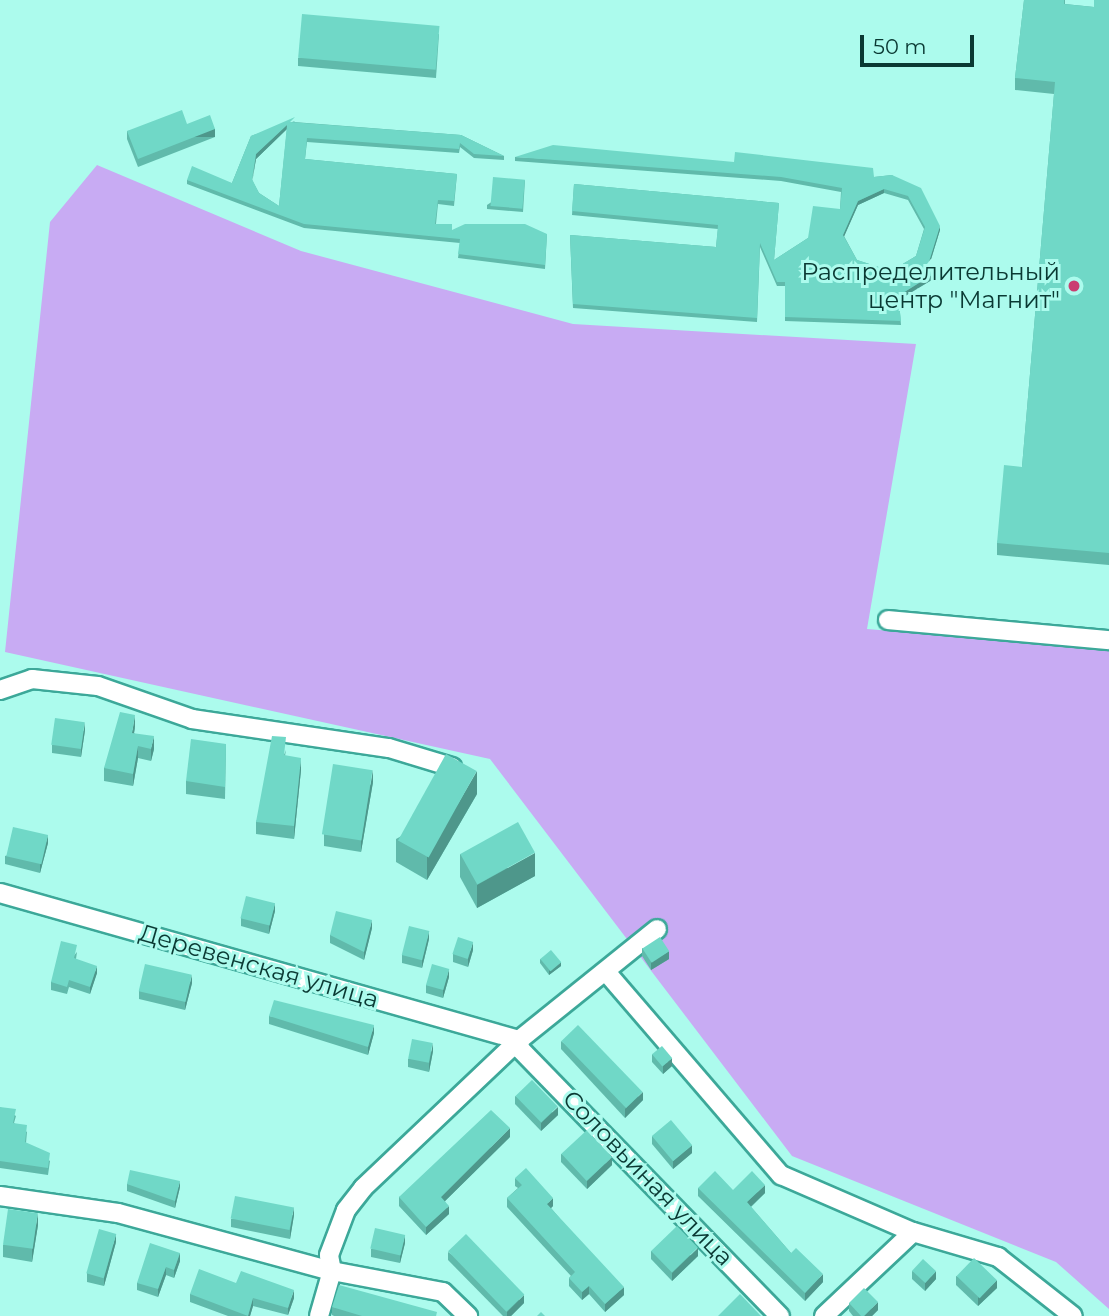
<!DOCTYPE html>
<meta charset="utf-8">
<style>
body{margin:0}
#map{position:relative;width:1109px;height:1316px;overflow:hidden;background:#acfbed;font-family:Montserrat,sans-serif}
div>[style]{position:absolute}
.green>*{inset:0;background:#c8abf3}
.roads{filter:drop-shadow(2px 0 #3ca899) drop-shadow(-2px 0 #3ca899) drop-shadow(0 2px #3ca899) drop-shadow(0 -2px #3ca899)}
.minor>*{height:18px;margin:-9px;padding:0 9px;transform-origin:9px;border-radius:9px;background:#fff}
.wall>*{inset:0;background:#60baab}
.shaded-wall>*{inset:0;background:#4e978b;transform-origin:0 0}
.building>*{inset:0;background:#70d8c7;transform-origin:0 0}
.dots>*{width:19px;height:19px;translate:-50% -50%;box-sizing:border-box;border:4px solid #acfbed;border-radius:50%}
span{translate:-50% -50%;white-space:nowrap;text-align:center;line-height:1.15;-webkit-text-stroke:6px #acfbed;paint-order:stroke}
.poi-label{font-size:24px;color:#0a3933}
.right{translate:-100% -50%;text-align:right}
.street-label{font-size:24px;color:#0a3933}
.scale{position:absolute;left:860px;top:35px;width:114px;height:32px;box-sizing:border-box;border:4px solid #0a3933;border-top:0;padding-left:9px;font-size:21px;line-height:24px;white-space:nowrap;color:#0a3933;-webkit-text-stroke:5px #acfbed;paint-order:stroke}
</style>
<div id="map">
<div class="green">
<i style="clip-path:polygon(97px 165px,301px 251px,573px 324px,916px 344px,867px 629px,1109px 649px,1109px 1309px,1056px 1262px,792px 1156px,490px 759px,5px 652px,50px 222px)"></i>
</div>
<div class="roads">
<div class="minor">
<i style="left:888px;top:620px;width:222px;rotate:5.2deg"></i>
<i style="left:0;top:690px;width:34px;rotate:-19deg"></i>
<i style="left:32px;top:679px;width:66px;rotate:6.1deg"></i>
<i style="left:98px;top:686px;width:100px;rotate:19.3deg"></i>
<i style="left:192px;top:719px;width:199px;rotate:8.4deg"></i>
<i style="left:389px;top:748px;width:66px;rotate:16.8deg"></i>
<i style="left:0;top:893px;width:539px;rotate:15.81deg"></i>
<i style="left:607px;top:973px;width:267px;rotate:49.3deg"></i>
<i style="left:781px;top:1175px;width:144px;rotate:23.4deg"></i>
<i style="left:913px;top:1232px;width:89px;rotate:16.4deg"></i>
<i style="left:998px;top:1257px;width:95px;rotate:38.2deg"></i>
<i style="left:519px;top:1040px;width:9px;rotate:84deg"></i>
<i style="left:520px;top:1049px;width:373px;rotate:45.8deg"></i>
<i style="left:0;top:1196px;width:119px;rotate:8.2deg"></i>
<i style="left:118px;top:1213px;width:222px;rotate:15.2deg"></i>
<i style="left:332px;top:1271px;width:113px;rotate:10.7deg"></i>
<i style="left:443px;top:1292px;width:35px;rotate:44deg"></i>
<i style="left:319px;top:1316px;width:47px;rotate:-73.9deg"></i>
<i style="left:332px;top:1271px;width:16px;rotate:-101deg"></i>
<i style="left:329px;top:1255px;width:48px;rotate:-69.3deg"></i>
<i style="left:346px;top:1210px;width:28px;rotate:-52deg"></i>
<i style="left:363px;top:1188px;width:215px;rotate:-43.5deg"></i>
<i style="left:519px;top:1040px;width:177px;rotate:-38.8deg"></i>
<i style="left:824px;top:1316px;width:122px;rotate:-43.3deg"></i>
</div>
</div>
<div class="wall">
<i style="clip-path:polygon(1024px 0,1065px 0,1065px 4px,1094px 7px,1109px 0,1109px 565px,997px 555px,997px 543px,1022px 467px,1054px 94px,1015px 90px,1015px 78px)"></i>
<i style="clip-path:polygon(439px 34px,436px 78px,298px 66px,298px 58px)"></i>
<i style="clip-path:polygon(evenodd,295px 121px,294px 122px,461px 135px,504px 156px,504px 160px,474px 158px,460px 147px,459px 153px,307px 142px,305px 159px,457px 174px,454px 206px,438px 204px,436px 224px,452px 230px,547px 234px,545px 269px,458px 258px,460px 243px,304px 228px,187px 184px,187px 180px,232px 183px,251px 136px,295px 121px,287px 129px,279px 206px,259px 193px,252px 180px,256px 159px,287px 129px)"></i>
<i style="clip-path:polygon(187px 124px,215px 137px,138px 167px,127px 139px,127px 131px)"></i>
<i style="clip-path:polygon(evenodd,515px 157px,874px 177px,892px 175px,940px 230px,929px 266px,935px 278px,899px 300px,901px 325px,785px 321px,785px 286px,777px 286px,760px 247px,757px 322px,573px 308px,570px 235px,716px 247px,718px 229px,572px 215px,574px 184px,779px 203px,774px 260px,808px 238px,840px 209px,841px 192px,781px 181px,515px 161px,515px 157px,884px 193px,908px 200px,924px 229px,916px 256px,891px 271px,857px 260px,844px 236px,858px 205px,884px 193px)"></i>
<i style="clip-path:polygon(525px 180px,523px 212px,487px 209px,487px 205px)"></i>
<i style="clip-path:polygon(135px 727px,134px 733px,154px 749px,151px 761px,138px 758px,133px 786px,104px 781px,104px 768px)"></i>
<i style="clip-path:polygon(85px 730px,81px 757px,52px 753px,52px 745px)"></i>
<i style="clip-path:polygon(226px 744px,225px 799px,186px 794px,186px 781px)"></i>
<i style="clip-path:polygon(286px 750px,285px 756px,301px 770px,294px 839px,256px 834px,256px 822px)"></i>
<i style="clip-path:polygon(373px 782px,361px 852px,324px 846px,324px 834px)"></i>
<i style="clip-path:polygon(477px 794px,427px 880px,396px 862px,396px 839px)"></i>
<i style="clip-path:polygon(48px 843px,40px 873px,5px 864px,5px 856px)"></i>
<i style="clip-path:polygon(460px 854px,535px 876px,477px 908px,460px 877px)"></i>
<i style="clip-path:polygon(275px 911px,269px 934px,241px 926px,241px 918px)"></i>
<i style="clip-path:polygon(372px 928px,364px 960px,330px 943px,330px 935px)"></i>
<i style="clip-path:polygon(429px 939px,422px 968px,402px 963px,402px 955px)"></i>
<i style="clip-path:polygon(642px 948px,669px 959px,651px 970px,642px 956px)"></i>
<i style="clip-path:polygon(473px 950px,468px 967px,453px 962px,453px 954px)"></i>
<i style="clip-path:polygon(77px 952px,76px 959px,97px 973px,90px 994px,69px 987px,67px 994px,51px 990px,51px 982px)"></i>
<i style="clip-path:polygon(540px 959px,561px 966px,549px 975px,540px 963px)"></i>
<i style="clip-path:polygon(449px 977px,443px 998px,426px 993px,426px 985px)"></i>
<i style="clip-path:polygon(192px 983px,185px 1010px,139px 999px,139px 991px)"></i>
<i style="clip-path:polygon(269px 1016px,374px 1033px,368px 1055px,269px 1024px)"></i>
<i style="clip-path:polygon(561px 1041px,643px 1100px,625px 1118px,561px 1049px)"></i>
<i style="clip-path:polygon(433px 1051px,429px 1072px,408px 1067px,408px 1059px)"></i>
<i style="clip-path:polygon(652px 1054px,672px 1066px,663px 1074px,652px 1062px)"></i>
<i style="clip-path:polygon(515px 1096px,558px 1115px,541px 1131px,515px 1104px)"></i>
<i style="clip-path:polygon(0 1107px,16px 1116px,14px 1123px,27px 1132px,26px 1143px,50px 1161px,48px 1175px,0 1168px)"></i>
<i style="clip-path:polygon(652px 1136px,692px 1153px,673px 1169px,652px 1144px)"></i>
<i style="clip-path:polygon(510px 1137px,445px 1201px,449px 1214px,426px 1235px,399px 1206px,399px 1197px)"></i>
<i style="clip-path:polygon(561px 1154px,612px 1165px,587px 1189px,561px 1162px)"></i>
<i style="clip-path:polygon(515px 1178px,553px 1206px,551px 1208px,624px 1295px,605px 1312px,589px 1294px,582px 1300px,569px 1286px,569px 1278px,571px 1276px,507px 1207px,507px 1198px,518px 1188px,515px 1186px)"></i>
<i style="clip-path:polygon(127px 1184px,180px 1187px,175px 1208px,127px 1191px)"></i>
<i style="clip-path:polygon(698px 1188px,765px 1193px,751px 1207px,791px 1253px,823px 1282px,805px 1301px,698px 1196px)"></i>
<i style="clip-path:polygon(294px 1215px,290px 1239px,231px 1227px,231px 1219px)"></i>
<i style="clip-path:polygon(38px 1225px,32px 1262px,3px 1257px,3px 1245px)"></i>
<i style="clip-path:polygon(116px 1242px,104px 1286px,87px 1282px,87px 1273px)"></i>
<i style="clip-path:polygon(405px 1243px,400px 1263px,371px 1257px,371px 1249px)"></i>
<i style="clip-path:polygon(651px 1251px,698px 1256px,672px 1281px,651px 1259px)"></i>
<i style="clip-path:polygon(448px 1252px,524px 1303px,511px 1316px,503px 1316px,448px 1260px)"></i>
<i style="clip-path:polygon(180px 1253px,180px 1261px,174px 1278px,166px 1275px,158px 1297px,137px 1290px,137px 1283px)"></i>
<i style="clip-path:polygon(912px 1271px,936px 1279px,925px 1291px,912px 1279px)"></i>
<i style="clip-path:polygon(956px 1276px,997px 1288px,978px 1306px,956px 1285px)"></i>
<i style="clip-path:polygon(236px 1283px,294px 1298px,288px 1315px,253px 1306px,250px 1316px,228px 1316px,190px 1302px,190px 1294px)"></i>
<i style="clip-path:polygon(849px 1303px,878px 1310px,872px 1316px,853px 1316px,849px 1311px)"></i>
<i style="clip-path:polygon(332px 1307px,437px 1316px,334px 1316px,332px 1315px)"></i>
</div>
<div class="shaded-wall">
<i style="clip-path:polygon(287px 125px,287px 129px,256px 159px,252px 183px,256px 154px)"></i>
<i style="left:215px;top:129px;width:8px;height:83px;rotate:90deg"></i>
<i style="clip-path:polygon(884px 189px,884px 193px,858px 205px,843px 239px,843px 235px,858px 201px)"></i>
<i style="clip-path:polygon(940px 226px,940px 230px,928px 269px,928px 265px)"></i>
<i style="clip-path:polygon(935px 273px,935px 278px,898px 300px,898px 296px)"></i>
<i style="clip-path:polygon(135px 715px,135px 727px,132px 745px,132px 733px)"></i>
<i style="clip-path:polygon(85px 722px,85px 730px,81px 757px,81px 749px)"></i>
<i style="clip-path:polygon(154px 736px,154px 749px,151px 761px,151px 749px)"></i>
<i style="clip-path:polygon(138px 746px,138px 758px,133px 786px,133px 774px)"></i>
<i style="clip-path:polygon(301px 758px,301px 770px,294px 839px,294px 826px)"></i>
<i style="clip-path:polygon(373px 770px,373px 782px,361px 852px,361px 840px)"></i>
<i style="clip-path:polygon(477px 771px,477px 794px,427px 880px,427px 857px)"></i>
<i style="clip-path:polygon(48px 835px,48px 843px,40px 873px,40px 865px)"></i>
<i style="clip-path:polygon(535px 853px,535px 876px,477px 908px,477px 885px)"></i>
<i style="clip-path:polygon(275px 903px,275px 911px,269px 934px,269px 926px)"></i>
<i style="clip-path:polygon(372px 920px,372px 928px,364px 960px,364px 952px)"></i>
<i style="clip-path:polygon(429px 931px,429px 939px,422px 968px,422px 960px)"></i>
<i style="clip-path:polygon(473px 942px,473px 950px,468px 967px,468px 959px)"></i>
<i style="clip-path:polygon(669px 951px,669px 959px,651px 970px,651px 962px)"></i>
<i style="clip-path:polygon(561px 962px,561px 966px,549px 975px,549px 971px)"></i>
<i style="clip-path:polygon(97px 966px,97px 973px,90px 994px,90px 987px)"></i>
<i style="clip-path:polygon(449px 969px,449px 977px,443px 998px,443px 990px)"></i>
<i style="clip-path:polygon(192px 975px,192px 983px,185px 1010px,185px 1002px)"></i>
<i style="clip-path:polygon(374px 1025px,374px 1033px,368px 1055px,368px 1047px)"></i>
<i style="clip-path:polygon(433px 1043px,433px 1051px,429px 1072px,429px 1064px)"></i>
<i style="clip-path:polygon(672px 1058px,672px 1066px,663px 1074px,663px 1066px)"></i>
<i style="clip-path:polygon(643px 1092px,643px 1100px,625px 1118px,625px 1109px)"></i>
<i style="clip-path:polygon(558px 1107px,558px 1115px,541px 1131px,541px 1123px)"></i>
<i style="clip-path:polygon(510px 1128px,510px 1137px,441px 1205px,441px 1197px)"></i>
<i style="clip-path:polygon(692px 1145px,692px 1153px,673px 1169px,673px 1161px)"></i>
<i style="clip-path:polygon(612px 1157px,612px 1165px,587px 1189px,587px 1181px)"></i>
<i style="clip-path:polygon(180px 1181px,180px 1187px,175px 1208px,175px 1201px)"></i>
<i style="clip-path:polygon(765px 1185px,765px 1193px,747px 1210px,747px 1202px)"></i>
<i style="clip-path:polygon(553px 1198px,553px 1206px,547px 1212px,547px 1204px)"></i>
<i style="clip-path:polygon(449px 1206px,449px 1214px,426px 1235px,426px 1227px)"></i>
<i style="clip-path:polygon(294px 1207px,294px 1215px,290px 1239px,290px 1230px)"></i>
<i style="clip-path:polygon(38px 1213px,38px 1225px,32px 1262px,32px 1250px)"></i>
<i style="clip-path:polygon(116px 1234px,116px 1242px,104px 1286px,104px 1278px)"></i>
<i style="clip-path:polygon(405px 1235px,405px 1243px,400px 1263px,400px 1255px)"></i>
<i style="clip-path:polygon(698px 1248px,698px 1256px,672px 1281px,672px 1273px)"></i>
<i style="clip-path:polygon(180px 1253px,180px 1261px,174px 1278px,174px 1270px)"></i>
<i style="clip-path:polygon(166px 1267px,166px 1275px,158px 1297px,158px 1289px)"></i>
<i style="clip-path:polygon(936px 1271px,936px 1279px,925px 1291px,925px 1283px)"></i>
<i style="clip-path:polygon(823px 1274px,823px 1282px,805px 1301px,805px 1293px)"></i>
<i style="clip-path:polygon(997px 1280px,997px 1288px,978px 1306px,978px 1298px)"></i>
<i style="clip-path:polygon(589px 1286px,589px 1294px,582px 1300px,582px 1292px)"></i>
<i style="clip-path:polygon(624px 1287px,624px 1295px,605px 1312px,605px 1304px)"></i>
<i style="clip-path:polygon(294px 1290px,294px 1298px,288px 1315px,288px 1308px)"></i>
<i style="clip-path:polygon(524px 1295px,524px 1303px,511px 1316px,507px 1316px,507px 1312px)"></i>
<i style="clip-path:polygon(253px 1298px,253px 1306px,250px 1316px,248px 1316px)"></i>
<i style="clip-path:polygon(878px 1302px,878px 1310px,872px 1316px,864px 1316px)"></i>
</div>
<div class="building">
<i style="clip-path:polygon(1024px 0,1064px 0,1064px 4px,1094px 7px,1094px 0,1109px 0,1109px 553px,997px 543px,1004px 465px,1022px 467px,1055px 82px,1015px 78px)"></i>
<i style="left:302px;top:14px;width:138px;height:44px;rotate:5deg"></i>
<i style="clip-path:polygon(182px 110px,187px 124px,210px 115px,215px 129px,138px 159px,127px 131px)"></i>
<i style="clip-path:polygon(evenodd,295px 117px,290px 122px,461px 135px,504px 156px,474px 154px,460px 143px,459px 149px,307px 138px,305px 159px,457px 174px,454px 201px,438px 200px,435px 224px,452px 224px,452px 230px,465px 224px,525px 224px,547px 234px,545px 265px,458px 254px,460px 239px,304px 224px,187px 180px,192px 166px,232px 183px,251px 136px,295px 117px,287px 125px,279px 206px,259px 193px,252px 179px,256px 154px,287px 125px)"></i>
<i style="clip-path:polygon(evenodd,553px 145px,734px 162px,735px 152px,873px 168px,874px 177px,892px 175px,921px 188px,940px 226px,928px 265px,935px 273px,898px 296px,901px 321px,785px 317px,785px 282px,777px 282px,760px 243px,757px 318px,573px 304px,570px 235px,716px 247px,718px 225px,572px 211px,574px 184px,779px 203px,774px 260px,808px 238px,813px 206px,840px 209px,842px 188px,781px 177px,515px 157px,553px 145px,884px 189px,908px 196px,925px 227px,916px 256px,891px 271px,857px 260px,843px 235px,858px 201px,884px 189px)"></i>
<i style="left:493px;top:177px;width:32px;height:29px;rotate:5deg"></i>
<i style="clip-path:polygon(120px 712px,135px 715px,132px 733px,154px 736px,151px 749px,138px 746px,133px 774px,104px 768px)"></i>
<i style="left:55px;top:718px;width:30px;height:27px;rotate:8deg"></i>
<i style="clip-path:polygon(272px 736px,286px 737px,284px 755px,301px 758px,294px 826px,256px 822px)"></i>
<i style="clip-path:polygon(191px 739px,226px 744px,225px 787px,186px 781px)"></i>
<i style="left:446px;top:754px;width:35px;height:99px;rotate:29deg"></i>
<i style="left:333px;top:764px;width:40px;height:71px;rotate:9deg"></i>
<i style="left:518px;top:822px;width:35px;height:66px;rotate:61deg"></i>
<i style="left:13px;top:827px;width:36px;height:30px;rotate:13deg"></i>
<i style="left:246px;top:896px;width:30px;height:23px;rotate:14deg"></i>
<i style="clip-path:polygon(336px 911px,372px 920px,364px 952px,330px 935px)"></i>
<i style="left:409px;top:926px;width:21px;height:30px;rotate:14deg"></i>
<i style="left:458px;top:937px;width:16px;height:18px;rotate:18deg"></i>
<i style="left:660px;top:937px;width:17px;height:21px;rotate:57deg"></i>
<i style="clip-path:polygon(61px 941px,77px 945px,74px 958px,97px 966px,90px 987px,69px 980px,67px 987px,51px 982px)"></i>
<i style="left:551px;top:950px;width:16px;height:14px;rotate:50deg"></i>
<i style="left:145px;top:964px;width:48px;height:28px;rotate:13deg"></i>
<i style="left:432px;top:964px;width:18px;height:22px;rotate:16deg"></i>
<i style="clip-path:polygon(274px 1000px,374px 1025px,368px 1047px,269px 1016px)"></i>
<i style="left:578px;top:1025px;width:93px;height:23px;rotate:46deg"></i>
<i style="left:412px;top:1039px;width:21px;height:20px;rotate:11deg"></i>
<i style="left:662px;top:1046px;width:16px;height:13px;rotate:50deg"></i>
<i style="left:532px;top:1080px;width:37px;height:23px;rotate:46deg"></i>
<i style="clip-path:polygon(0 1107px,16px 1109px,13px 1123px,27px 1125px,25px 1142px,50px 1153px,48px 1168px,0 1161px)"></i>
<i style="clip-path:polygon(491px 1110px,510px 1128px,441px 1197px,449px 1206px,426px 1227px,399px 1197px)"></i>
<i style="left:671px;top:1120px;width:33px;height:25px;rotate:50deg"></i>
<i style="left:587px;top:1130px;width:37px;height:35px;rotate:47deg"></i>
<i style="clip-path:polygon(526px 1168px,553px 1198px,547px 1204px,624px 1287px,605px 1304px,589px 1286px,582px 1292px,569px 1278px,575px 1272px,507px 1198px,522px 1185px,515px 1178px)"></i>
<i style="clip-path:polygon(130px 1170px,180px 1181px,175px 1201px,127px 1184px)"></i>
<i style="clip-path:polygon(715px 1171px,733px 1190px,752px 1171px,765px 1185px,747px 1202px,791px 1253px,796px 1248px,823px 1274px,805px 1293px,698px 1188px)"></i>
<i style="left:235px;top:1196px;width:60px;height:23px;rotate:11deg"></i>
<i style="left:8px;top:1209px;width:30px;height:36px;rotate:8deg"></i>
<i style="left:677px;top:1226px;width:30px;height:36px;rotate:46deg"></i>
<i style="left:375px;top:1228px;width:31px;height:21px;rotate:13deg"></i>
<i style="left:99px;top:1229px;width:18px;height:46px;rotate:16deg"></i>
<i style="left:466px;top:1234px;width:84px;height:25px;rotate:46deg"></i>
<i style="clip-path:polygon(150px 1243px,180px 1253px,174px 1270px,166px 1267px,158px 1289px,137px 1283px)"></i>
<i style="left:974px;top:1258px;width:32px;height:25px;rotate:44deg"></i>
<i style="left:923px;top:1259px;width:18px;height:16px;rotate:43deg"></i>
<i style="clip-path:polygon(199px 1269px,236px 1283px,241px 1271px,294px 1290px,288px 1308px,253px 1298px,248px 1316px,190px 1294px)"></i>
<i style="clip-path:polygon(339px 1285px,437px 1312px,436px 1316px,362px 1316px,332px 1307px)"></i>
<i style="clip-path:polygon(864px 1288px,878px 1302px,864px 1316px,861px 1316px,849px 1303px)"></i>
<i style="clip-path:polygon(740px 1294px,761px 1316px,718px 1316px)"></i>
<i style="clip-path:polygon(541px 1312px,545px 1316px,537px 1316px)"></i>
</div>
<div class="dots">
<i style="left:1074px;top:286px;background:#ca3e71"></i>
</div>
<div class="poi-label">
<span class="right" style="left:1060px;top:286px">Распределительный<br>центр "Магнит"</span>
</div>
<div class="street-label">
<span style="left:259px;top:966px;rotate:16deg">Деревенская улица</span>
<span style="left:648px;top:1178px;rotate:46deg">Соловьиная улица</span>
</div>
<div class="scale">50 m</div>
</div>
